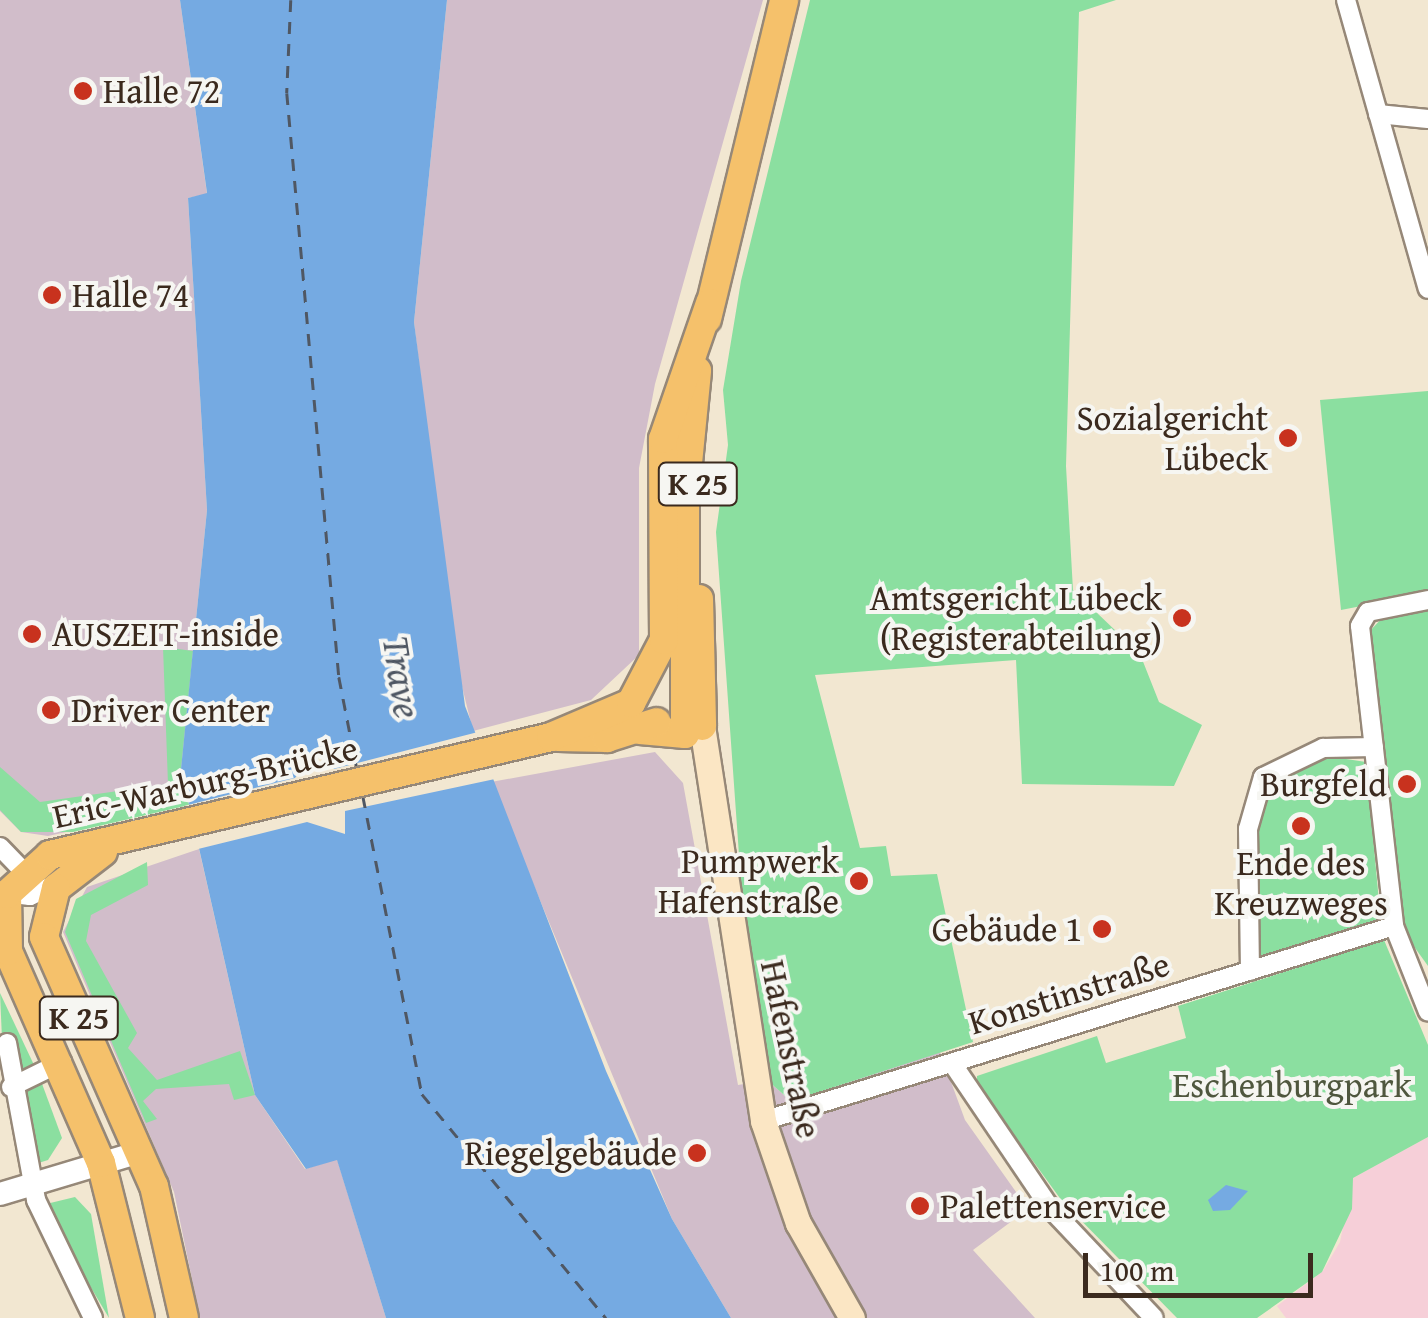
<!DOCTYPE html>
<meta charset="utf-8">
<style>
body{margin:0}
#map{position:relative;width:1428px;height:1318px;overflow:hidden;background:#f2e7d1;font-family:"Gentium Book Plus",serif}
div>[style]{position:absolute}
.built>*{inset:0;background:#f6cfd8}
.industrial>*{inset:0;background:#d1bdca}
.green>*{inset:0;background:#8bdfa0}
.water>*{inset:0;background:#75aae2}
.pier>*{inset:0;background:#f2e7d1}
.ferry>*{height:2.5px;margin-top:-1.25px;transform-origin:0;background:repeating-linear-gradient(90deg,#4f5763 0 12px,transparent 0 22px)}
.roads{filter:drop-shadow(2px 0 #968878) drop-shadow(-2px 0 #968878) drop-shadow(0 2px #968878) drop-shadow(0 -2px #968878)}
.minor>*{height:18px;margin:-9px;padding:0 9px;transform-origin:9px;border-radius:9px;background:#fff}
.tertiary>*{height:22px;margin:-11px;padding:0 11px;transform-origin:11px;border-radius:11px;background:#fff}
.secondary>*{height:25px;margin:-12.5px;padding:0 12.5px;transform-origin:12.5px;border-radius:12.5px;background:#fbe6c4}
.primary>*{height:28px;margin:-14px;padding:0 14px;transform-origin:14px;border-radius:14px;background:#f5c16b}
.dots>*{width:28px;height:28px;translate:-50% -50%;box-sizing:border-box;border:5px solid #f6f6f2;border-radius:50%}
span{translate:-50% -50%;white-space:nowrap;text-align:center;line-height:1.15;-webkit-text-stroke:8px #f6f6f2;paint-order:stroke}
.shield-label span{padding:2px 8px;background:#f6f6f2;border:2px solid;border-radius:8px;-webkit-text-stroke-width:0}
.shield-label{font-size:32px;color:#3b2a1e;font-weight:700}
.poi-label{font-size:35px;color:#3b2a1e}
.left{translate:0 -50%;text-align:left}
.right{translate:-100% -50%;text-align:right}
.street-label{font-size:35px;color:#3b2a1e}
.park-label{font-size:35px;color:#4f573e}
.water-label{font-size:38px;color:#4f5763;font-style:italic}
.scale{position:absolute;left:1083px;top:1253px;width:230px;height:45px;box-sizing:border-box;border:5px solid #3b2a1e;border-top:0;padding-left:12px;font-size:30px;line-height:35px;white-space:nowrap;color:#3b2a1e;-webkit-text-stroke:8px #f6f6f2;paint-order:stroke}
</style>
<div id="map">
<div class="built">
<i style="clip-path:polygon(1428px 1137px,1428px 1318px,1286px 1318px,1277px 1306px,1323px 1271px,1340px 1242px,1353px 1178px)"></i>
</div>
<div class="industrial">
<i style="clip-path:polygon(0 0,180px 0,207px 194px,188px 198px,207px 510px,181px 769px,189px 805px,48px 836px,21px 832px,0 811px)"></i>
<i style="clip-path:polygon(447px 0,763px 0,655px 384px,639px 468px,639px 655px,591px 700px,473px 731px,455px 658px,414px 322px)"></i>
<i style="clip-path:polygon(655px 752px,683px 783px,738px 1085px,767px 1080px,791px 1101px,940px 1052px,965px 1120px,1028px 1209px,973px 1250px,1035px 1318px,731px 1318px,672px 1219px,491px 782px)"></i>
<i style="clip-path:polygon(199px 849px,255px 1095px,305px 1169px,337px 1159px,386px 1318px,200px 1318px,174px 1192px,63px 932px,87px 887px)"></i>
</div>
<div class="green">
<i style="clip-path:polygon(810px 0,1116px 0,1079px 12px,1066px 466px,1073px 590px,1140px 654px,1159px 702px,1202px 725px,1174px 786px,1022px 784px,1016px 660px,815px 675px,860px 848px,886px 846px,891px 876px,937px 874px,973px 1042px,791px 1101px,767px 1080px,744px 925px,716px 532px,728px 445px,723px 390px,741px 281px)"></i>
<i style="clip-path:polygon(1428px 391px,1428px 593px,1341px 610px,1320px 400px)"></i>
<i style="clip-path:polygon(1428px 606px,1428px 966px,1405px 934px,1367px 634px,1386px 614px)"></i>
<i style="clip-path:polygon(163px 647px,193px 651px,181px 769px,189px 805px,73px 832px,21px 832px,0 810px,0 767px,40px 802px,168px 784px)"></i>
<i style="clip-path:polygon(1320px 755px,1366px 762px,1381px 923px,1255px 957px,1257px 804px,1267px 780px)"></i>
<i style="clip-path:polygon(147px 862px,148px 885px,91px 915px,86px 941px,137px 1033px,128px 1048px,157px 1080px,240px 1051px,255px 1095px,234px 1100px,229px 1084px,156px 1089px,143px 1101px,157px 1119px,146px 1123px,65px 932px,76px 899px)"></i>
<i style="clip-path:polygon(1384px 940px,1428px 1045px,1428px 1137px,1353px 1178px,1352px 1209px,1322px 1272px,1257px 1318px,1177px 1318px,1062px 1201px,977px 1084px,977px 1076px,1097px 1036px,1106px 1063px,1186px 1038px,1178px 1006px)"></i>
<i style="clip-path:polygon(0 993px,34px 1065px,21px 1071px,2px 1039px)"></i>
<i style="clip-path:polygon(41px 1081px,62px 1138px,48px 1160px,32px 1165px,21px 1094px)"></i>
<i style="clip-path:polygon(75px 1197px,91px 1214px,109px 1318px,42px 1205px)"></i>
</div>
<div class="water">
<i style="clip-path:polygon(180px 0,447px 0,414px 322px,465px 706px,606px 1071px,672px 1219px,731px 1318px,386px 1318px,337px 1160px,306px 1169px,255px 1095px,181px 769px,207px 510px,188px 198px,207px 193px)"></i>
<i style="clip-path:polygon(1226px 1185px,1248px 1191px,1230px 1210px,1213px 1211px,1208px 1200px)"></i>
</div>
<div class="pier">
<i style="clip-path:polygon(478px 732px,495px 779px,345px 811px,345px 834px,307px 822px,194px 850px,184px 806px,295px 778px,320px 745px,334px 769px)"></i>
</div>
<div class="ferry">
<i style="left:291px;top:0;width:93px;rotate:92.5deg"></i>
<i style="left:287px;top:93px;width:586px;rotate:84.91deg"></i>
<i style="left:339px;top:677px;width:94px;rotate:78.9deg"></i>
<i style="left:363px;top:796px;width:304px;rotate:78.8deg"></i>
<i style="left:422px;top:1094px;width:290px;rotate:50.6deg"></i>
</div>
<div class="roads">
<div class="minor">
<i style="left:1346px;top:0;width:300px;rotate:74.2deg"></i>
<i style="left:1378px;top:114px;width:50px;rotate:5.7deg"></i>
<i style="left:1428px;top:600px;width:61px;rotate:168.7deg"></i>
<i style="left:1368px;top:612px;width:16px;rotate:120deg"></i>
<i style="left:1360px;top:626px;width:302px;rotate:83.5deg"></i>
<i style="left:1394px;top:926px;width:92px;rotate:68.4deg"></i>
<i style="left:0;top:847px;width:33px;rotate:46deg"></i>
<i style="left:5px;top:893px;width:25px;rotate:7deg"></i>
<i style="left:30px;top:896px;width:33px;rotate:-25deg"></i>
<i style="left:1250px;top:971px;width:142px;rotate:-90.8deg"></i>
<i style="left:1248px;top:829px;width:54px;rotate:-73.9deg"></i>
<i style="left:1263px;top:777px;width:67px;rotate:-25.8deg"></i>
<i style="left:1323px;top:748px;width:51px;rotate:-1.1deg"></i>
<i style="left:7px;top:1043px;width:160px;rotate:79.5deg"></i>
<i style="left:36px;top:1200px;width:131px;rotate:64.2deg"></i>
<i style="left:952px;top:1063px;width:175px;rotate:55.9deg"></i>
<i style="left:1050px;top:1208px;width:151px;rotate:46.6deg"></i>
<i style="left:11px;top:1087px;width:57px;rotate:-26.1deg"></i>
<i style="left:763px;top:1121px;width:660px;rotate:-17.17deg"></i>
</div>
<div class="tertiary">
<i style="left:0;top:1194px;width:146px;rotate:-16.7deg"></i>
</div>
<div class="secondary">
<i style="left:702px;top:726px;width:400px;rotate:81.2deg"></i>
<i style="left:763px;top:1121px;width:108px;rotate:71.1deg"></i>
<i style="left:798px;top:1223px;width:109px;rotate:60.4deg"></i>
</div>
<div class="primary">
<i style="left:707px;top:319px;width:328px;rotate:-76.4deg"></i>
<i style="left:699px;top:599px;width:127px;rotate:88.6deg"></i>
<i style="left:640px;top:730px;width:45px;rotate:5.1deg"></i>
<i style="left:685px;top:734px;width:240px;rotate:-90deg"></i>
<i style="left:685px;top:494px;width:124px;rotate:-84.4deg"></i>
<i style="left:558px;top:737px;width:49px;rotate:1.2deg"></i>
<i style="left:607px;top:738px;width:52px;rotate:-17.7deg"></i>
<i style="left:103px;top:852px;width:59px;rotate:142.5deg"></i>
<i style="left:56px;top:888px;width:50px;rotate:103.8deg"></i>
<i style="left:44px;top:937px;width:272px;rotate:66.2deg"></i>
<i style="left:154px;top:1186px;width:135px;rotate:77.2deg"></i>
<i style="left:140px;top:1318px;width:160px;rotate:-104.1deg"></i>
<i style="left:101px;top:1163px;width:232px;rotate:-113.7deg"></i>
<i style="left:8px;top:951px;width:57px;rotate:-91deg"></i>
<i style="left:7px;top:894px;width:58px;rotate:-42.2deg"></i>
<i style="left:50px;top:855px;width:515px;rotate:-13.25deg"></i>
<i style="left:551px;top:737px;width:87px;rotate:-23deg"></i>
<i style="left:631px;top:703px;width:71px;rotate:-62.4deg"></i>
<i style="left:664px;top:640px;width:201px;rotate:-90.3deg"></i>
<i style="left:663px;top:439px;width:144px;rotate:-70.9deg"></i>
</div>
</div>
<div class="dots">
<i style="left:83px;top:91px;background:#c8321e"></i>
<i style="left:52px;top:295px;background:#c8321e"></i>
<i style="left:1288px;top:438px;background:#c8321e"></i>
<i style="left:1182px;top:618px;background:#c8321e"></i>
<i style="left:32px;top:634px;background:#c8321e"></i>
<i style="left:51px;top:710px;background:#c8321e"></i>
<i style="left:1407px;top:784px;background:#c8321e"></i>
<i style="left:1301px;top:826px;background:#c8321e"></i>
<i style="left:859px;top:881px;background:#c8321e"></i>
<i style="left:1102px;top:929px;background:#c8321e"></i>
<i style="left:697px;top:1153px;background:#c8321e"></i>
<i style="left:920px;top:1206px;background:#c8321e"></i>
</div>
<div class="shield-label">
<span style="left:698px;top:484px">K 25</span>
<span style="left:79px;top:1018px">K 25</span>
</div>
<div class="poi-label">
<span class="left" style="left:103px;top:91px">Halle 72</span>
<span class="left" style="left:72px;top:295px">Halle 74</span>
<span class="right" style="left:1268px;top:438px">Sozialgericht<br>Lübeck</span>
<span class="right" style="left:1162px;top:618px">Amtsgericht Lübeck<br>(Registerabteilung)</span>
<span class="left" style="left:52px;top:634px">AUSZEIT-inside</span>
<span class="left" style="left:71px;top:710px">Driver Center</span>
<span class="right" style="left:1387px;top:784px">Burgfeld</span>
<span class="right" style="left:839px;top:881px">Pumpwerk<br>Hafenstraße</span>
<span style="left:1301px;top:883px">Ende des<br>Kreuzweges</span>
<span class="right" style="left:1082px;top:929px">Gebäude 1</span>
<span class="right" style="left:677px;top:1153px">Riegelgebäude</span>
<span class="left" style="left:940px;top:1206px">Palettenservice</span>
</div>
<div class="street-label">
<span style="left:205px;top:782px;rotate:-13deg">Eric-Warburg-Brücke</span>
<span style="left:1069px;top:993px;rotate:-17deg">Konstinstraße</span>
<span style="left:791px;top:1049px;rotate:78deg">Hafenstraße</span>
</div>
<div class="park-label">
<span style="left:1292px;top:1085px">Eschenburgpark</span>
</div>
<div class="water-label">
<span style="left:402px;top:677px;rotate:81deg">Trave</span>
</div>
<div class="scale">100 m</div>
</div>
